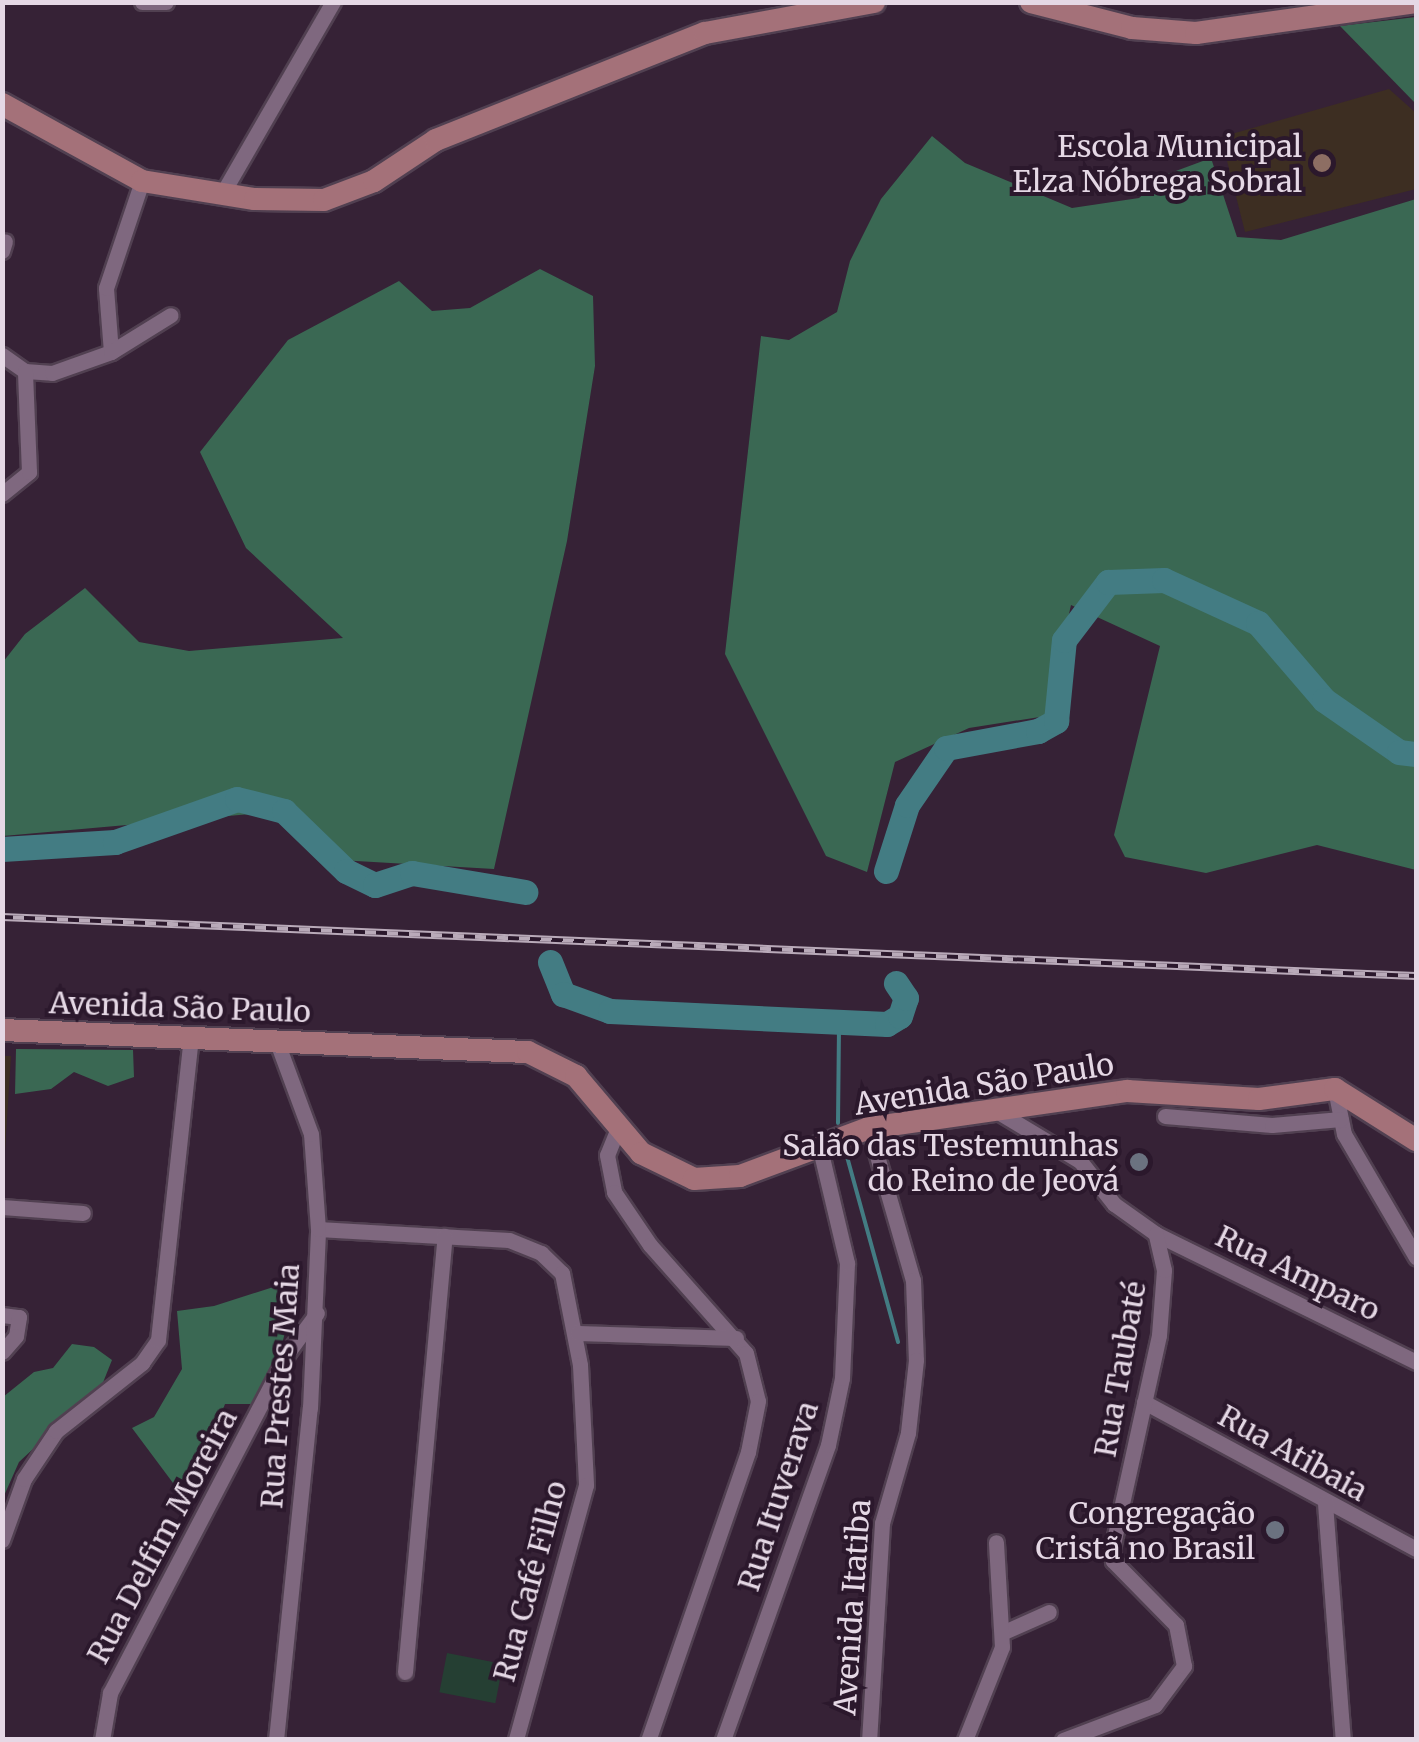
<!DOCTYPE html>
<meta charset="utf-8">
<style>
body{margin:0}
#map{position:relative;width:1419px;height:1742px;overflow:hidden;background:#362236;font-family:Merriweather,serif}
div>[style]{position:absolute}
.education>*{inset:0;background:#3d2e22}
.green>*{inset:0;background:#253f33;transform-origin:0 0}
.forest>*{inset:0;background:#3a6853}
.stream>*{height:4px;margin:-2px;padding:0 2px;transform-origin:2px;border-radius:2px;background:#437c83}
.river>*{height:25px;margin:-12.5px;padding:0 12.5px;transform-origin:12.5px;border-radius:12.5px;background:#437c83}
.roads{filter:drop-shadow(2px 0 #514051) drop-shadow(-2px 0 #514051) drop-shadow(0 2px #514051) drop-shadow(0 -2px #514051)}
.minor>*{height:15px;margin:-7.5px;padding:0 7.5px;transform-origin:7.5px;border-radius:7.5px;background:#7f687f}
.secondary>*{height:22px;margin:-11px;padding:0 11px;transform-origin:11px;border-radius:11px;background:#a47179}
.rail>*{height:8px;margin-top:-4px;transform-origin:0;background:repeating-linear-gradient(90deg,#2b182c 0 11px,#b9aab9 0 22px);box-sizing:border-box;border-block:2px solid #b9aab9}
.dots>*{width:28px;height:28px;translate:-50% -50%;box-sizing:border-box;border:5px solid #2b182c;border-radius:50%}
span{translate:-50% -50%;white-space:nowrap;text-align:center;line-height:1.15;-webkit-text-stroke:8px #2b182c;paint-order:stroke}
.poi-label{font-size:30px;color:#e5d8e5}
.right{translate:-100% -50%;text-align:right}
.street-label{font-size:30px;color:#e5d8e5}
.frame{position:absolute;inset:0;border:5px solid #e5d8e5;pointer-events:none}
</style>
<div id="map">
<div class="education">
<i style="clip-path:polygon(1389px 89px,1416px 113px,1416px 189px,1245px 232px,1221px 137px)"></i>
<i style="clip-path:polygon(3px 1056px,11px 1056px,3px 1182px,2px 1056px)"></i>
</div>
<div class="green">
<i style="left:447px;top:1653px;width:57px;height:40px;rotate:11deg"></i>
</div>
<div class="forest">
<i style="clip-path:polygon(1416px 17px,1416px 104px,1340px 26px)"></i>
<i style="clip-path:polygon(932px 136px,965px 163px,1072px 208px,1139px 198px,1165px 175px,1211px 158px,1237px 237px,1281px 240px,1416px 199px,1416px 870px,1317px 845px,1206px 873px,1125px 857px,1114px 835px,1160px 646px,1071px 605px,1046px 716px,969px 728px,895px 762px,867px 872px,826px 856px,725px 654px,761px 336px,789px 340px,837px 312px,850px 261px,881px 199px)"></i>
<i style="clip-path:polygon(540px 269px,593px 296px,595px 366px,567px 541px,494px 869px,339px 860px,284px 811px,3px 836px,3px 662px,25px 634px,85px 588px,139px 642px,189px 651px,343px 638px,246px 548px,200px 452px,288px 340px,399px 281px,432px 311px,470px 308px)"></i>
<i style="clip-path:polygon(16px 1049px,133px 1050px,134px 1077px,108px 1086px,74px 1072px,51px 1089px,15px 1094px)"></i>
<i style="clip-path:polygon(289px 1282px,294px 1297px,280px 1352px,253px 1404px,225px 1404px,199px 1472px,176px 1487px,132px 1428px,154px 1417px,182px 1369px,177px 1311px,214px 1306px)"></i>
<i style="clip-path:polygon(72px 1344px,94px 1347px,112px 1360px,102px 1385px,19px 1462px,3px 1498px,3px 1397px,34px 1372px,53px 1368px)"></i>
</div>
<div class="stream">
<i style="left:838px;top:1123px;width:99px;rotate:-89.4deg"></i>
<i style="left:846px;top:1153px;width:196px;rotate:74.6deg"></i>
</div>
<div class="river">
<i style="left:2px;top:849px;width:113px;rotate:-3.5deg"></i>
<i style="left:115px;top:842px;width:129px;rotate:-19.4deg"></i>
<i style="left:237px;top:799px;width:49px;rotate:14.3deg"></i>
<i style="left:284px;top:811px;width:86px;rotate:44.1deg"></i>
<i style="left:346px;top:871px;width:32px;rotate:26deg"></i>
<i style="left:375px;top:885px;width:39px;rotate:-18deg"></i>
<i style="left:412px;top:873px;width:115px;rotate:9.5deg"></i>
<i style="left:886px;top:871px;width:69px;rotate:-72.3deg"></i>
<i style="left:907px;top:805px;width:69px;rotate:-55.6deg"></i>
<i style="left:946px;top:748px;width:94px;rotate:-10.5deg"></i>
<i style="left:1038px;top:731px;width:21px;rotate:-29deg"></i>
<i style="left:1056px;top:721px;width:81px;rotate:-84.4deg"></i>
<i style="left:1064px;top:640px;width:73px;rotate:-52.8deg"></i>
<i style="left:1108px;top:582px;width:56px;rotate:-2deg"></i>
<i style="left:1164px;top:580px;width:103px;rotate:24.6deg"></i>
<i style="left:1258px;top:623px;width:101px;rotate:49.4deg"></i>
<i style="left:1324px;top:700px;width:91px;rotate:34.7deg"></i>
<i style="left:1399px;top:752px;width:17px;rotate:7deg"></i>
<i style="left:550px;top:962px;width:35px;rotate:68deg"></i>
<i style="left:563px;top:994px;width:50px;rotate:19.9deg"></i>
<i style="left:610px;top:1011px;width:277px;rotate:2.7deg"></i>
<i style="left:887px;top:1024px;width:15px;rotate:-32deg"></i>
<i style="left:900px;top:1016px;width:19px;rotate:-72deg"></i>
<i style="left:906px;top:998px;width:18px;rotate:-124deg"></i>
</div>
<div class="roads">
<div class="minor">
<i style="left:142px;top:2px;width:24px"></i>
<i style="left:222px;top:194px;width:222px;rotate:-60deg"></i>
<i style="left:2px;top:251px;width:10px;rotate:-73deg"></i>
<i style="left:111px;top:352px;width:64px;rotate:-94.5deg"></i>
<i style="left:106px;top:288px;width:113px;rotate:-71.4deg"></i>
<i style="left:2px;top:355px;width:28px;rotate:35deg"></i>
<i style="left:25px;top:371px;width:27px;rotate:4deg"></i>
<i style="left:52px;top:373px;width:63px;rotate:-19.6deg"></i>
<i style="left:111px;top:352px;width:70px;rotate:-31.7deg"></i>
<i style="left:2px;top:494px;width:35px;rotate:-39deg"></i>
<i style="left:29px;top:472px;width:101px;rotate:-92.3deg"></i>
<i style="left:1335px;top:1089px;width:46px;rotate:78.7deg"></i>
<i style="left:1344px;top:1134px;width:143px;rotate:59.7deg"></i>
<i style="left:995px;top:1110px;width:99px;rotate:31deg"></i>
<i style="left:1080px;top:1161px;width:55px;rotate:51.7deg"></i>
<i style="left:1114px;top:1204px;width:52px;rotate:35.5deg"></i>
<i style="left:1156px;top:1234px;width:290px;rotate:26.2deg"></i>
<i style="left:1165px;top:1116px;width:107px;rotate:4.8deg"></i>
<i style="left:1272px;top:1125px;width:69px;rotate:-5deg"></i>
<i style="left:618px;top:1128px;width:29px;rotate:112deg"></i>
<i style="left:607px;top:1155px;width:38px;rotate:79deg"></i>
<i style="left:614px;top:1192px;width:64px;rotate:55.8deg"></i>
<i style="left:650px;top:1245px;width:144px;rotate:48.4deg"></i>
<i style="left:746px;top:1353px;width:49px;rotate:76deg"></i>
<i style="left:758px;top:1401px;width:52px;rotate:101.1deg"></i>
<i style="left:748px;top:1452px;width:305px;rotate:109.1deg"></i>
<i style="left:869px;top:1128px;width:158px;rotate:73.9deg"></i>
<i style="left:913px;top:1280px;width:80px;rotate:87.9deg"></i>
<i style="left:916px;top:1360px;width:73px;rotate:96.3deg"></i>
<i style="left:908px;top:1433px;width:94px;rotate:106.1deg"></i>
<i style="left:882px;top:1523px;width:217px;rotate:93.4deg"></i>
<i style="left:2px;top:1207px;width:81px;rotate:4.2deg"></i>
<i style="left:318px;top:1229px;width:191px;rotate:3.3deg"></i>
<i style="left:509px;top:1240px;width:35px;rotate:22deg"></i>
<i style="left:541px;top:1253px;width:29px;rotate:44deg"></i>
<i style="left:562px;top:1273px;width:94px;rotate:78.9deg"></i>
<i style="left:580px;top:1365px;width:120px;rotate:87.1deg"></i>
<i style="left:586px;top:1485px;width:264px;rotate:105.4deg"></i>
<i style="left:2px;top:1315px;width:17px;rotate:7deg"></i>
<i style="left:19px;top:1317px;width:19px;rotate:99deg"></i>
<i style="left:16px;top:1336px;width:21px;rotate:131deg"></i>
<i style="left:577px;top:1333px;width:159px;rotate:1.8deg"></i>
<i style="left:1144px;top:1402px;width:309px;rotate:28.4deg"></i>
<i style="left:1325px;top:1503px;width:238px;rotate:85.7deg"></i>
<i style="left:2px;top:1540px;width:65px;rotate:-70.2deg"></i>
<i style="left:24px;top:1479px;width:58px;rotate:-56.3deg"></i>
<i style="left:56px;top:1431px;width:110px;rotate:-38.3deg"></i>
<i style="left:142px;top:1363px;width:28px;rotate:-55deg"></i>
<i style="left:158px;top:1340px;width:305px;rotate:-83.8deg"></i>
<i style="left:1004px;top:1632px;width:49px;rotate:-24deg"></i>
<i style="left:405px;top:1672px;width:438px;rotate:-84.8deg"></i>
<i style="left:102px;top:1740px;width:48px;rotate:-80.3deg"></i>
<i style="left:110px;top:1693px;width:386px;rotate:-62.4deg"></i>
<i style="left:289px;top:1351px;width:47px;rotate:-53.6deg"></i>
<i style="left:276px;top:1740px;width:334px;rotate:-84.2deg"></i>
<i style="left:310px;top:1408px;width:179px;rotate:-87.4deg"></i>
<i style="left:318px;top:1229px;width:95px;rotate:-94.2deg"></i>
<i style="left:311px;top:1134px;width:98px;rotate:-110.3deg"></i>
<i style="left:723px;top:1740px;width:313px;rotate:-70.4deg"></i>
<i style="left:828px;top:1445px;width:68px;rotate:-78.2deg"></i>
<i style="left:842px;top:1378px;width:115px;rotate:-87.5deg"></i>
<i style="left:847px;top:1263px;width:121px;rotate:-103.3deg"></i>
<i style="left:965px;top:1740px;width:100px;rotate:-68.3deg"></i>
<i style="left:1002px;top:1647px;width:105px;rotate:-93.3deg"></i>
<i style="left:1063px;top:1740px;width:98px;rotate:-20.8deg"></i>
<i style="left:1155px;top:1705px;width:49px;rotate:-53.4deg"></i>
<i style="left:1184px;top:1666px;width:42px;rotate:-101deg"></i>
<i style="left:1176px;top:1625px;width:90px;rotate:-134.5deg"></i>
<i style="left:1113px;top:1561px;width:12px;rotate:-95deg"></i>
<i style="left:1112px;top:1549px;width:219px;rotate:-77.6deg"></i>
<i style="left:1159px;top:1335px;width:65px;rotate:-85.6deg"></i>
<i style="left:1164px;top:1270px;width:37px;rotate:-103deg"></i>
</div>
<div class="secondary">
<i style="left:1031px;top:2px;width:104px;rotate:14.4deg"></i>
<i style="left:1132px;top:28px;width:64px;rotate:4.5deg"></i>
<i style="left:1196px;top:33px;width:222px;rotate:-8deg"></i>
<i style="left:2px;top:104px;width:160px;rotate:28.8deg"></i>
<i style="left:142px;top:181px;width:114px;rotate:9.1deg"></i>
<i style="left:255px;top:199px;width:69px;rotate:0.8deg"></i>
<i style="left:324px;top:200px;width:53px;rotate:-20.8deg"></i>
<i style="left:374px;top:181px;width:74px;rotate:-33.5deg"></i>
<i style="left:436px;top:140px;width:289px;rotate:-21.7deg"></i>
<i style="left:705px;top:33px;width:172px;rotate:-10.4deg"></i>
<i style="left:2px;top:1030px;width:526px;rotate:2.4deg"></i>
<i style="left:528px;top:1052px;width:54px;rotate:26.6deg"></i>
<i style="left:576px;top:1076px;width:101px;rotate:49.8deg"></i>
<i style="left:641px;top:1153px;width:59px;rotate:26.1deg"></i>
<i style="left:694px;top:1179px;width:46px;rotate:-3.7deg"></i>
<i style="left:740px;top:1176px;width:138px;rotate:-20.4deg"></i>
<i style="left:869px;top:1128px;width:261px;rotate:-8.2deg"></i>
<i style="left:1127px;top:1091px;width:132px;rotate:3.5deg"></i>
<i style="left:1259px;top:1099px;width:77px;rotate:-7.5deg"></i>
<i style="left:1335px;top:1089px;width:96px;rotate:32.2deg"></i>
</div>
</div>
<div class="rail">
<i style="left:2px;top:917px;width:1415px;rotate:2.39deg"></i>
</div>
<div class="dots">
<i style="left:1322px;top:163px;background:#8d6e63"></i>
<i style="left:1139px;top:1162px;background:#6b7280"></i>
<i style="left:1275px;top:1530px;background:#6b7280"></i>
</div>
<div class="poi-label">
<span class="right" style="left:1302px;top:163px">Escola Municipal<br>Elza Nóbrega Sobral</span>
<span class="right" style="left:1119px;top:1162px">Salão das Testemunhas<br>do Reino de Jeová</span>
<span class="right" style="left:1255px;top:1530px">Congregação<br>Cristã no Brasil</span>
</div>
<div class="street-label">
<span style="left:180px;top:1007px;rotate:2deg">Avenida São Paulo</span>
<span style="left:984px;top:1084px;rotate:-9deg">Avenida São Paulo</span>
<span style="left:1298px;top:1273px;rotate:26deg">Rua Amparo</span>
<span style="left:1120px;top:1369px;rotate:-80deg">Rua Taubaté</span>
<span style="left:280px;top:1386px;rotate:-86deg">Rua Prestes Maia</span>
<span style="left:1293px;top:1453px;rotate:29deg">Rua Atibaia</span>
<span style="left:778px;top:1496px;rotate:-72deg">Rua Ituverava</span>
<span style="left:162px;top:1536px;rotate:-62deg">Rua Delfim Moreira</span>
<span style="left:530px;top:1581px;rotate:-75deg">Rua Café Filho</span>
<span style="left:852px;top:1607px;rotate:-86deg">Avenida Itatiba</span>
</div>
<div class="frame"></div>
</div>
